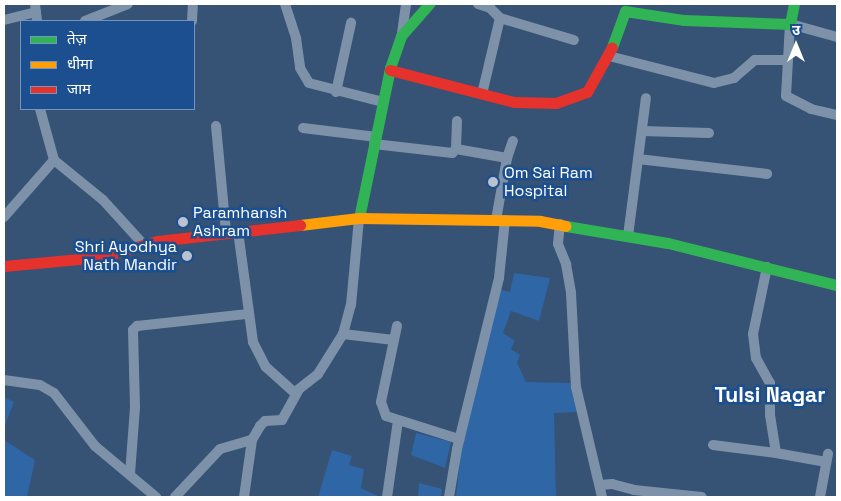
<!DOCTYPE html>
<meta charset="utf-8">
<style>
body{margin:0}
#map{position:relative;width:841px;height:501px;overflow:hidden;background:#365274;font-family:"Space Grotesk","Noto Sans Devanagari",sans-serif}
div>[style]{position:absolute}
.green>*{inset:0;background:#2f66a5}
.street>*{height:10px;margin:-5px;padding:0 5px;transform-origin:5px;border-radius:5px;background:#7d92a8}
.fast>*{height:11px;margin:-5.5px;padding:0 5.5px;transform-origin:5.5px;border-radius:5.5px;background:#30b455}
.slow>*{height:11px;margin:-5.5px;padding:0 5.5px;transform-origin:5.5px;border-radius:5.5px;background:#ff9f0a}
.jam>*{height:11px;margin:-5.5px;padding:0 5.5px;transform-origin:5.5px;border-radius:5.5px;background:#e5322d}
.dots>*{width:14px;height:14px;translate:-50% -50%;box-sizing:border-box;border:2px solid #1b4f8f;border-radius:50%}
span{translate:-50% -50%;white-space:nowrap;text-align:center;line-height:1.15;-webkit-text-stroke:5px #1b4f8f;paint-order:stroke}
.poi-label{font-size:16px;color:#fff}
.left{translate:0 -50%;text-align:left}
.right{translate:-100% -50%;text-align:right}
.district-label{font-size:21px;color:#fff;font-weight:700}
.frame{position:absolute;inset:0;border:5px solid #fff;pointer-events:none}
.legend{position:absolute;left:20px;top:20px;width:175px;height:90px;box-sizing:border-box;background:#1b4f8f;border:1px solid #7695bc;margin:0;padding:6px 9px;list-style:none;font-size:15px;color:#fff}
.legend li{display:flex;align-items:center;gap:10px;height:25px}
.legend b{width:25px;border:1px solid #7695bc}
.north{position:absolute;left:771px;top:20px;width:50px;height:50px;-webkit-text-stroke:4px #1b4f8f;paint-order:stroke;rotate:0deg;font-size:14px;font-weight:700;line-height:20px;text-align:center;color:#fff}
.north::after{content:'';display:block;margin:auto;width:18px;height:22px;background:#fff;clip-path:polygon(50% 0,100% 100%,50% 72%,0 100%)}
</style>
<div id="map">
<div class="green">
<i style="clip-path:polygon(514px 273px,550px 278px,539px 321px,511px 311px,503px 333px,515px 341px,511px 349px,520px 355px,517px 363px,526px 382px,570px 383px,577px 412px,554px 413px,556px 497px,456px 497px,462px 442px,498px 289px,510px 292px)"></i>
<i style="clip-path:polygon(4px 397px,14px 402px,4px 428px)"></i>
<i style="clip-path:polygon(416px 433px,451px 442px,445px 468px,411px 455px)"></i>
<i style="clip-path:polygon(4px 440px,35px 460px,27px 497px,4px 497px)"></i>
<i style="clip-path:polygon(332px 450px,352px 456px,349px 465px,364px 469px,361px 488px,380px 497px,318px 497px)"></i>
<i style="clip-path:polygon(419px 483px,442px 489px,441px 497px,418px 497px)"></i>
</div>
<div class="street">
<i style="left:35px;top:4px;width:17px;rotate:83deg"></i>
<i style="left:285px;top:4px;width:36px;rotate:72deg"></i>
<i style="left:296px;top:38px;width:30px;rotate:82deg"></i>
<i style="left:300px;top:68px;width:17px;rotate:59deg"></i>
<i style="left:309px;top:83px;width:76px;rotate:14.4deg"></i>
<i style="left:478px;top:4px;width:13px;rotate:18deg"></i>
<i style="left:490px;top:8px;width:14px;rotate:45deg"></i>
<i style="left:500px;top:18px;width:78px;rotate:103.3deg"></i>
<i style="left:500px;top:18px;width:77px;rotate:16.6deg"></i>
<i style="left:4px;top:20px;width:33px;rotate:-14deg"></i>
<i style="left:85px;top:21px;width:46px;rotate:-21.6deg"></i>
<i style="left:192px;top:21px;width:17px;rotate:-87deg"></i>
<i style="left:402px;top:33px;width:29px;rotate:-82deg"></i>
<i style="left:837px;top:37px;width:49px;rotate:-164.5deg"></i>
<i style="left:790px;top:24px;width:72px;rotate:93.2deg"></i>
<i style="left:786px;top:96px;width:28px;rotate:27deg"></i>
<i style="left:811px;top:109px;width:27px;rotate:13deg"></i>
<i style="left:609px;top:56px;width:108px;rotate:14.4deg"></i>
<i style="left:714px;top:83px;width:21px;rotate:-14deg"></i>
<i style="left:734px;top:78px;width:28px;rotate:-41deg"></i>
<i style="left:755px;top:60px;width:33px"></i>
<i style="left:336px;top:92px;width:71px;rotate:-77.7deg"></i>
<i style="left:40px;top:109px;width:53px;rotate:74.6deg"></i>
<i style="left:54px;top:160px;width:63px;rotate:39.2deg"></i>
<i style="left:103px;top:200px;width:59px;rotate:47.7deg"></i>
<i style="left:216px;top:126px;width:106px;rotate:84.6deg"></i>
<i style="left:303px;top:128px;width:74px;rotate:7deg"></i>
<i style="left:642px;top:131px;width:67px;rotate:1.7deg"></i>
<i style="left:374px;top:144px;width:79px;rotate:6.6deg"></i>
<i style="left:452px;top:153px;width:6px;rotate:-45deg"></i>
<i style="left:456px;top:149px;width:28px;rotate:-88deg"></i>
<i style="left:456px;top:149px;width:52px;rotate:10deg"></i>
<i style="left:638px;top:159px;width:130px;rotate:6.6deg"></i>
<i style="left:4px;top:217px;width:76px;rotate:-48.7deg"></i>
<i style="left:496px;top:220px;width:63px;rotate:-79.9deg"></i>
<i style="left:507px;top:158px;width:18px;rotate:-71deg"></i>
<i style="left:560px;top:224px;width:20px;rotate:96deg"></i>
<i style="left:558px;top:244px;width:22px;rotate:68deg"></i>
<i style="left:566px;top:264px;width:29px;rotate:80deg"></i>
<i style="left:571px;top:293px;width:94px;rotate:87deg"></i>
<i style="left:576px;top:387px;width:113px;rotate:76.7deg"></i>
<i style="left:238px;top:231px;width:112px;rotate:82.3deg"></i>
<i style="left:253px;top:342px;width:28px;rotate:63deg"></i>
<i style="left:266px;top:367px;width:40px;rotate:42deg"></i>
<i style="left:628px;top:236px;width:139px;rotate:-82.6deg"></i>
<i style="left:767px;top:267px;width:68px;rotate:101.8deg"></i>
<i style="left:753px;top:334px;width:24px;rotate:83deg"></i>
<i style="left:756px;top:358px;width:29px;rotate:61deg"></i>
<i style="left:770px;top:383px;width:32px;rotate:90deg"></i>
<i style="left:770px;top:415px;width:38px;rotate:81deg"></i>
<i style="left:776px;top:453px;width:51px;rotate:10.2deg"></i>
<i style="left:397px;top:326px;width:78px;rotate:101.9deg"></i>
<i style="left:381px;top:402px;width:15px;rotate:70deg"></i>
<i style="left:386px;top:416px;width:77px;rotate:17.5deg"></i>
<i style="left:343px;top:334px;width:51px;rotate:6.7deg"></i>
<i style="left:4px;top:380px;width:36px;rotate:8deg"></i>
<i style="left:40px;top:385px;width:16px;rotate:30deg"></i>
<i style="left:54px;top:393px;width:67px;rotate:52.3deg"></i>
<i style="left:95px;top:446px;width:80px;rotate:39.9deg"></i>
<i style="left:713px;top:445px;width:64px;rotate:7.2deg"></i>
<i style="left:130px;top:474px;width:67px;rotate:-85.7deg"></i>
<i style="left:135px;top:407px;width:77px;rotate:-91.5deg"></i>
<i style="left:133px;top:330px;width:6px;rotate:-45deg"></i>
<i style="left:137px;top:326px;width:112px;rotate:-6.2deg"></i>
<i style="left:600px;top:485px;width:12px;rotate:-5deg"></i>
<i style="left:612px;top:484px;width:23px;rotate:15deg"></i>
<i style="left:634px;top:490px;width:68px;rotate:5.9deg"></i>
<i style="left:175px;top:497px;width:66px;rotate:-46.8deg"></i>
<i style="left:220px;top:449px;width:33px;rotate:-16deg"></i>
<i style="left:244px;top:497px;width:58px;rotate:-82deg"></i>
<i style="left:252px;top:440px;width:16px;rotate:-60deg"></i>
<i style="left:260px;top:426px;width:7px;rotate:-45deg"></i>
<i style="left:265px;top:421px;width:17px;rotate:-3deg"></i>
<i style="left:282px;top:420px;width:35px;rotate:-61deg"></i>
<i style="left:299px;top:389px;width:24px;rotate:-38deg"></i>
<i style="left:318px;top:374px;width:47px;rotate:-58deg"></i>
<i style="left:343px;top:334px;width:30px;rotate:-75deg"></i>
<i style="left:351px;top:305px;width:87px;rotate:-84.7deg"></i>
<i style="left:387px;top:497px;width:77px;rotate:-81.8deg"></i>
<i style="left:449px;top:497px;width:49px;rotate:-80.5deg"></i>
<i style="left:457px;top:449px;width:176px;rotate:-76.2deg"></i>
<i style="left:499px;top:278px;width:58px;rotate:-84.1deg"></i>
<i style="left:820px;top:497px;width:44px;rotate:-79.5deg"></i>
</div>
<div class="fast">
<i style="left:612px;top:47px;width:38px;rotate:-70deg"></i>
<i style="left:625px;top:11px;width:60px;rotate:8.7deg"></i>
<i style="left:684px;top:20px;width:106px;rotate:2.2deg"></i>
<i style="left:790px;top:24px;width:20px;rotate:-79deg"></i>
<i style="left:359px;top:218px;width:153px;rotate:-78.3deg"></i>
<i style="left:390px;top:68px;width:34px;rotate:-71deg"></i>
<i style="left:401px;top:36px;width:43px;rotate:-48.8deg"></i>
<i style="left:566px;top:226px;width:103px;rotate:9.5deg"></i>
<i style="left:668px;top:243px;width:174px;rotate:14deg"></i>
</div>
<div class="slow">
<i style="left:300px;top:225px;width:59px;rotate:-6.8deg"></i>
<i style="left:359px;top:218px;width:181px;rotate:0.9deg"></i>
<i style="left:540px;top:221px;width:26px;rotate:11deg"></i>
</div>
<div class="jam">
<i style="left:390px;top:70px;width:128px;rotate:14.5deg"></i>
<i style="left:514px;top:102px;width:42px;rotate:1.4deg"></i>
<i style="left:556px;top:103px;width:33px;rotate:-20deg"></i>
<i style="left:587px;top:92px;width:51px;rotate:-60.9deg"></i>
<i style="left:4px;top:266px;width:97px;rotate:-5.3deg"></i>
<i style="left:101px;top:257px;width:58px;rotate:-15.9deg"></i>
<i style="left:157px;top:241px;width:144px;rotate:-6.4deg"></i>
</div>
<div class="dots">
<i style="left:493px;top:182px;background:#b9c2ce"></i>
<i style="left:183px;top:222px;background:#b9c2ce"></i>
<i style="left:187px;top:256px;background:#b9c2ce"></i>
</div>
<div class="poi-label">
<span class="left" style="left:504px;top:182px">Om Sai Ram<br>Hospital</span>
<span class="left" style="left:193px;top:222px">Paramhansh<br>Ashram</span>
<span class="right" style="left:177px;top:256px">Shri Ayodhya<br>Nath Mandir</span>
</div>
<div class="district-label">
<span style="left:770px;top:395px">Tulsi Nagar</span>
</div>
<div class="frame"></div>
<ul class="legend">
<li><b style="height:6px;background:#30b455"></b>तेज़</li>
<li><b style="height:6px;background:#ff9f0a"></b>धीमा</li>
<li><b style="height:6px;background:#e5322d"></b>जाम</li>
</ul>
<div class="north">उ</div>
</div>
